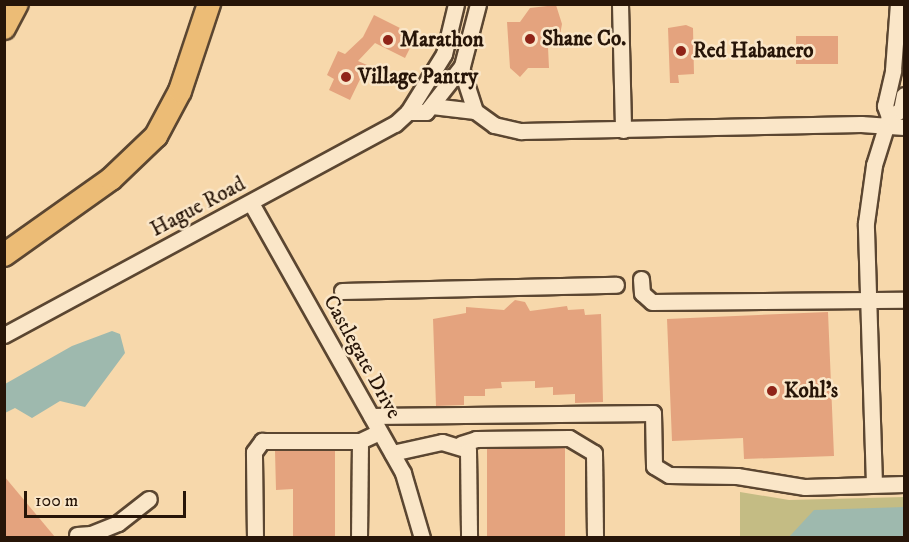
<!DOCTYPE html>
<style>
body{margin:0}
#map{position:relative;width:909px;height:542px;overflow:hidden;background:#f7d8ab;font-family:"IM FELL DW Pica",serif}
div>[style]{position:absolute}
.green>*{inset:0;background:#c4bc84}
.water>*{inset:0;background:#9eb9ae}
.building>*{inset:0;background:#e4a37e;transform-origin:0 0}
.roads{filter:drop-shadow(2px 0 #5b4631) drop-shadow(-2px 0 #5b4631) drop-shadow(0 2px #5b4631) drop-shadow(0 -2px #5b4631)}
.minor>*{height:15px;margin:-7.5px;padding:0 7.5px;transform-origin:7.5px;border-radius:7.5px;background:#fae6c8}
.highway>*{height:22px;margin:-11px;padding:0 11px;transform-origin:11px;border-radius:11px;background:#ecbc76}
.dots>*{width:16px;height:16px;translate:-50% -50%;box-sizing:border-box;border:3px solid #fae6c8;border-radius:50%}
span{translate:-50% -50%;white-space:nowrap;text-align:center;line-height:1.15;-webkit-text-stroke:5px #fae6c8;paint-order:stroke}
.poi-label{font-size:21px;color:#271508;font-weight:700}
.left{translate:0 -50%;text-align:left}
.street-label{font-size:21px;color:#271508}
.frame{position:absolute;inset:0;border:6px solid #271508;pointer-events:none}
.scale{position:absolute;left:24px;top:491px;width:162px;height:27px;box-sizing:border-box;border:3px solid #271508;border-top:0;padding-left:8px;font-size:18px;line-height:21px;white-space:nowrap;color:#271508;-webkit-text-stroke:4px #fae6c8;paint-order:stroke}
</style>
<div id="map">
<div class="green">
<i style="clip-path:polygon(740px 492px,789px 500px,904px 497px,904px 537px,740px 538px)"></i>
</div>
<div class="water">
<i style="clip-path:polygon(112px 331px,120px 334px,125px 353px,85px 407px,60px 401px,32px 418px,15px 408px,5px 413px,5px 384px,72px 346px)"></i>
<i style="clip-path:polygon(904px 507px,904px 537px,789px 537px,814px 510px)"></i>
</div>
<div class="building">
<i style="clip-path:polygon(556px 5px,562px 24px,560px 35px,548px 47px,549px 68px,528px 68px,520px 77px,510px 68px,507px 22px,520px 22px,530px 8px)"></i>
<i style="clip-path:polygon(374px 15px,416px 36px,405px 58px,375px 43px,358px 61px,367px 65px,350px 100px,329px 90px,334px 79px,327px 75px,338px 51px,345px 54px,363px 37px)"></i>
<i style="clip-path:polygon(686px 25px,693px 28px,694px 74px,678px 75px,679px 83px,670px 83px,668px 28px)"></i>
<i style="left:838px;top:36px;width:28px;height:42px;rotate:90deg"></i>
<i style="clip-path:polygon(515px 300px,525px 302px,530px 311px,567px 306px,568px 310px,584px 309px,585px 315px,601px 314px,603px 402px,575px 403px,575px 394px,553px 395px,553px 387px,535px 388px,535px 381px,501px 382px,502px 388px,485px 389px,485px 396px,464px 396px,464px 405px,436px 406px,433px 319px,466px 313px,466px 307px,504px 310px)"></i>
<i style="clip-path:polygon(828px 312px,834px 456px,744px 459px,743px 438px,672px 441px,667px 319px)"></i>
<i style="left:565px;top:448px;width:89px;height:78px;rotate:90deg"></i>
<i style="clip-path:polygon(275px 451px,335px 451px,335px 537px,293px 537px,293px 489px,276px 490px)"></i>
<i style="clip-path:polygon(4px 476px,55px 537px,4px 537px)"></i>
</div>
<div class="roads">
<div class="minor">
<i style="left:620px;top:4px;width:126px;rotate:88.6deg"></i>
<i style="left:461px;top:68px;width:45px;rotate:72deg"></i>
<i style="left:475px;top:111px;width:24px;rotate:36deg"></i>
<i style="left:494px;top:125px;width:28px;rotate:13deg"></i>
<i style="left:521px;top:131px;width:340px;rotate:-1.2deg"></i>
<i style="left:861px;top:124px;width:43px;rotate:4deg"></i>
<i style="left:432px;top:106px;width:43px;rotate:6.6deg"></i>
<i style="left:408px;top:112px;width:18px"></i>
<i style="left:426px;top:112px;width:58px;rotate:-52deg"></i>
<i style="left:462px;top:66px;width:64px;rotate:-75.5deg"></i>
<i style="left:889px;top:117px;width:14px;rotate:-30deg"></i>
<i style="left:901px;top:110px;width:15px;rotate:-79deg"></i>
<i style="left:251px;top:203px;width:310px;rotate:60.6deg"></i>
<i style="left:403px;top:473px;width:68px;rotate:73.7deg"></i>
<i style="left:641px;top:279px;width:14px;rotate:86deg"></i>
<i style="left:642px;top:293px;width:13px;rotate:42deg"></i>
<i style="left:652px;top:302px;width:252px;rotate:-0.5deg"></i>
<i style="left:342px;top:291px;width:274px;rotate:-1.3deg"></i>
<i style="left:4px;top:335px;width:444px;rotate:-28.4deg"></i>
<i style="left:395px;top:124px;width:18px;rotate:-43deg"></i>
<i style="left:408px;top:112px;width:68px;rotate:-58.2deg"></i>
<i style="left:444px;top:54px;width:51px;rotate:-76.5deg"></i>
<i style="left:371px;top:416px;width:282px;rotate:-0.6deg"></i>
<i style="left:653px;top:413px;width:53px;rotate:88.9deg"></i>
<i style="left:654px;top:466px;width:17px;rotate:31deg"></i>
<i style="left:669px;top:475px;width:68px;rotate:0.8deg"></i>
<i style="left:737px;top:476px;width:69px;rotate:9.2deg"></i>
<i style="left:805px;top:487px;width:99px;rotate:-1.7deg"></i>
<i style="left:461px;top:444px;width:16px;rotate:-18deg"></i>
<i style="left:476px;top:439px;width:93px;rotate:-0.6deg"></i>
<i style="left:569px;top:438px;width:29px;rotate:31deg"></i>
<i style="left:594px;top:453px;width:85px;rotate:89.3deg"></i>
<i style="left:392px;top:453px;width:51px;rotate:-12.4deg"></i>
<i style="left:442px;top:442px;width:27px;rotate:17deg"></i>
<i style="left:468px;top:450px;width:88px;rotate:89.3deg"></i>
<i style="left:874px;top:484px;width:261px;rotate:-91.8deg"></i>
<i style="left:866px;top:223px;width:59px;rotate:-82.1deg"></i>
<i style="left:874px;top:165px;width:50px;rotate:-72.6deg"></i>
<i style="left:889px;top:117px;width:12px;rotate:-110deg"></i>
<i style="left:885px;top:106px;width:37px;rotate:-77deg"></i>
<i style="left:893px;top:70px;width:66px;rotate:-85.7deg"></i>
<i style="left:77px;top:535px;width:14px;rotate:-4deg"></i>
<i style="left:91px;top:534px;width:29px;rotate:-22deg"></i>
<i style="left:118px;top:523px;width:39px;rotate:-38deg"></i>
<i style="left:255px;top:538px;width:86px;rotate:-90.7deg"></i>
<i style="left:254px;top:452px;width:14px;rotate:-54deg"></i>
<i style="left:262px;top:441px;width:98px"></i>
<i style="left:360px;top:441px;width:21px;rotate:-25deg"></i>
<i style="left:359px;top:538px;width:97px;rotate:-89.4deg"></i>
</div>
<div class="highway">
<i style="left:4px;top:28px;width:27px;rotate:-62deg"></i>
<i style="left:4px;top:255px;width:131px;rotate:-35.4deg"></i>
<i style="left:111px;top:179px;width:62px;rotate:-43.7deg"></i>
<i style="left:156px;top:136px;width:51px;rotate:-61.9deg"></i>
<i style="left:180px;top:91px;width:92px;rotate:-71.6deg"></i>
</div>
</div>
<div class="dots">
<i style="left:530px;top:39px;background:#8f2418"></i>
<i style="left:388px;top:40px;background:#8f2418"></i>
<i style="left:681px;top:51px;background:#8f2418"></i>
<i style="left:346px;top:77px;background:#8f2418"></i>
<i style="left:772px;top:391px;background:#8f2418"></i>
</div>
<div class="poi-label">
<span class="left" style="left:542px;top:39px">Shane Co.</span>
<span class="left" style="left:400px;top:40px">Marathon</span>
<span class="left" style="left:693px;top:51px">Red Habanero</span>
<span class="left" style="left:358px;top:77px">Village Pantry</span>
<span class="left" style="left:784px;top:391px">Kohl's</span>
</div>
<div class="street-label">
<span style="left:198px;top:207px;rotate:-28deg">Hague Road</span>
<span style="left:362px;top:357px;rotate:61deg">Castlegate Drive</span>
</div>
<div class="frame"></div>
<div class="scale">100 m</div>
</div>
